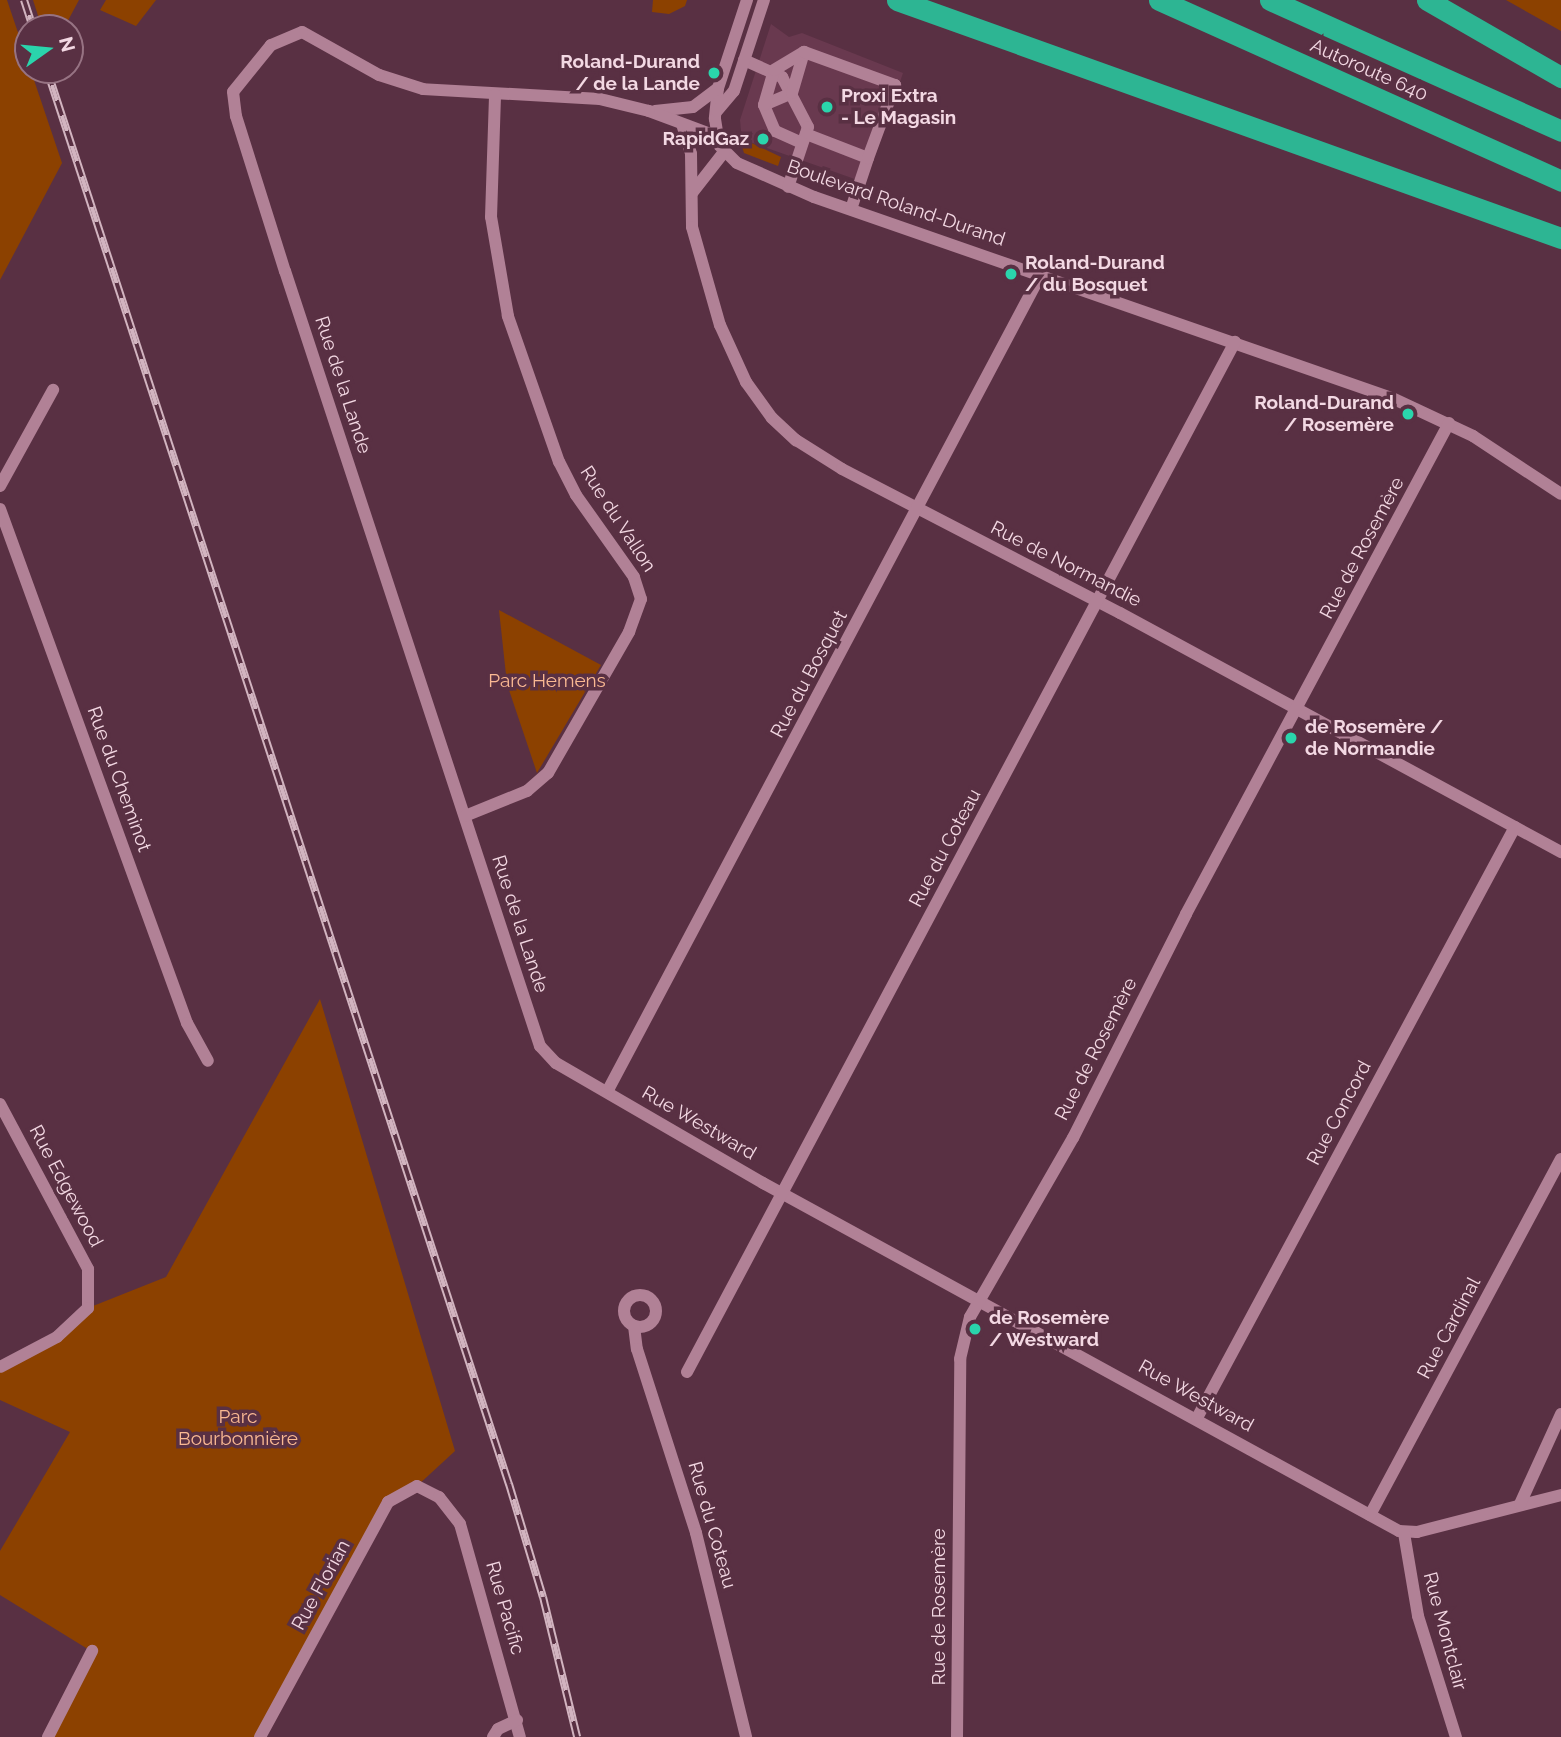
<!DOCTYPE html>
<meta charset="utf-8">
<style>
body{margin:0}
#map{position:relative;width:1561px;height:1737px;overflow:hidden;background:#593043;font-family:Raleway,sans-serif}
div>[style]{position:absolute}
.built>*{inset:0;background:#69394f}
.green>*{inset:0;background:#8c4100}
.minor>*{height:12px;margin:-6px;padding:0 6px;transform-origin:6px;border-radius:6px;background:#b18196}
.minor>.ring{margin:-6px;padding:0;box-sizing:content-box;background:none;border:12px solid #b18196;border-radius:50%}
.highway>*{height:21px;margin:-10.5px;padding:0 10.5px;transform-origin:10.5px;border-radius:10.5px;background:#2db593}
.rail>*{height:8px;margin-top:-4px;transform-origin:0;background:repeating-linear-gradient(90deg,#593043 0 16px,#d2b4c0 0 32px);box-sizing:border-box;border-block:2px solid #d2b4c0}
.dots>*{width:19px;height:19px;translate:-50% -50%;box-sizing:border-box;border:4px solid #593043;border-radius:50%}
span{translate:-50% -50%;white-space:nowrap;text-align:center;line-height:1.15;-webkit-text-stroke:7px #593043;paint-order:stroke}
.poi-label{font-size:19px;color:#f3d8e3;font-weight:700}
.right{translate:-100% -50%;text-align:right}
.left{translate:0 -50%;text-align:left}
.street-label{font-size:19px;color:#f3d8e3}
.park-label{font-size:19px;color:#fab993}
.north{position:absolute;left:14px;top:14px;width:70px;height:70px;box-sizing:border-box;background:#593043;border:2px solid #977383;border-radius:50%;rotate:75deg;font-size:19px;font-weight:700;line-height:28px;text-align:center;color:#f3d8e3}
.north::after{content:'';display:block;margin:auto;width:24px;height:32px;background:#2ad5ac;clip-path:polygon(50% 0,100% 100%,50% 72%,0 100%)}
</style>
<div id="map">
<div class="built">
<i style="clip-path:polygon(771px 24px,789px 37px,802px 33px,903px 73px,866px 183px,750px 142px,741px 131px,740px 120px)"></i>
</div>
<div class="green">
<i style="clip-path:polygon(0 0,7px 0,62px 163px,0 280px)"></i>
<i style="clip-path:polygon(33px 0,79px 0,64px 28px,42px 28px)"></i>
<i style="clip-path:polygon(106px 0,156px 0,136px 26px,100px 10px)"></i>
<i style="clip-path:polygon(653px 0,687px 0,685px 6px,669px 14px,652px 12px)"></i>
<i style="clip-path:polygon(1506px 0,1561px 0,1561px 31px)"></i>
<i style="clip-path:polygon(739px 137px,781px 157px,778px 166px,744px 153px)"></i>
<i style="clip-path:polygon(499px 610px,601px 665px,537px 773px,507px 684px)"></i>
<i style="clip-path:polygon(320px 999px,455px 1451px,417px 1486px,388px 1502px,260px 1737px,48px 1737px,91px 1651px,0 1595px,0 1551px,70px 1432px,0 1400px,0 1367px,57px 1337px,88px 1308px,166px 1277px)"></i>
</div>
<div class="minor">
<i style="left:747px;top:0;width:93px;rotate:108.2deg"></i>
<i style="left:718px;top:88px;width:31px;rotate:96deg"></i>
<i style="left:715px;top:119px;width:26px;rotate:81deg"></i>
<i style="left:719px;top:145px;width:25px;rotate:45deg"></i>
<i style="left:737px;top:163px;width:84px;rotate:23.8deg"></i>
<i style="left:814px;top:197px;width:612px;rotate:19.18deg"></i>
<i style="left:1392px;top:398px;width:89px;rotate:25.1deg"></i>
<i style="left:1473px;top:436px;width:105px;rotate:33.4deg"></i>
<i style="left:744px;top:60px;width:42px;rotate:24.1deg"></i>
<i style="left:782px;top:77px;width:56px;rotate:62.5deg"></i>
<i style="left:808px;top:127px;width:63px;rotate:108.4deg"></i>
<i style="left:764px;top:105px;width:30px;rotate:-23deg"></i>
<i style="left:792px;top:93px;width:43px;rotate:-73.7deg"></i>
<i style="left:655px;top:111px;width:38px;rotate:-6deg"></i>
<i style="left:693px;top:107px;width:31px;rotate:-37deg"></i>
<i style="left:717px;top:111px;width:26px;rotate:-50deg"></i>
<i style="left:734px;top:91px;width:96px;rotate:-71.8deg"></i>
<i style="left:682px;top:124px;width:31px;rotate:73deg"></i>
<i style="left:691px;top:154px;width:73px;rotate:89.2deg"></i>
<i style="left:692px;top:227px;width:102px;rotate:74.1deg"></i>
<i style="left:720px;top:325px;width:63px;rotate:65.5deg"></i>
<i style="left:746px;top:382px;width:44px;rotate:54.2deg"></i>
<i style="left:772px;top:418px;width:33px;rotate:43deg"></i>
<i style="left:796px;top:440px;width:54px;rotate:32.2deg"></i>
<i style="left:842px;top:469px;width:313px;rotate:27.4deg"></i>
<i style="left:1120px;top:613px;width:502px;rotate:28.46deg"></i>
<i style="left:806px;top:134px;width:66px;rotate:21.2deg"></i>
<i style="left:868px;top:158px;width:54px;rotate:108.4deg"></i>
<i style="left:716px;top:136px;width:72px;rotate:-159.5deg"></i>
<i style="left:649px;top:111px;width:50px;rotate:-166.2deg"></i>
<i style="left:600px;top:99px;width:177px;rotate:-176.8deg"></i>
<i style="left:423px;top:89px;width:46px;rotate:-162.3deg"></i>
<i style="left:379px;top:75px;width:88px;rotate:-150.8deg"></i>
<i style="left:302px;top:32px;width:34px;rotate:157deg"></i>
<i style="left:271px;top:45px;width:60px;rotate:129deg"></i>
<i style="left:233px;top:92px;width:24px;rotate:83deg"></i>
<i style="left:236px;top:116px;width:163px;rotate:72.5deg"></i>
<i style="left:285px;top:271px;width:816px;rotate:71.79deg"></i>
<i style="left:540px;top:1046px;width:23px;rotate:47deg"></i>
<i style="left:556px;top:1063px;width:239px;rotate:30.1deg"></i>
<i style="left:763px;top:1183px;width:725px;rotate:28.69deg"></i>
<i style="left:1399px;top:1531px;width:18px;rotate:3deg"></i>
<i style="left:1417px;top:1532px;width:149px;rotate:-14.4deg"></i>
<i style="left:802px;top:143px;width:30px;rotate:-156deg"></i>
<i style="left:775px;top:131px;width:28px;rotate:-113deg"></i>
<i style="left:764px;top:105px;width:36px;rotate:-74deg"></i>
<i style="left:774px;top:70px;width:35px;rotate:-31deg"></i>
<i style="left:804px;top:52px;width:97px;rotate:19.9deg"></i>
<i style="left:895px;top:85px;width:78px;rotate:110.3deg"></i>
<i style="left:692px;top:193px;width:52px;rotate:-52deg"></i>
<i style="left:0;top:486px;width:110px;rotate:-61.1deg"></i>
<i style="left:0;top:509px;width:547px;rotate:70.01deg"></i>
<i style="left:187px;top:1023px;width:43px;rotate:61.1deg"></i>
<i style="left:465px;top:816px;width:67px;rotate:-22deg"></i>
<i style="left:527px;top:791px;width:28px;rotate:-41deg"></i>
<i style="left:548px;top:773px;width:163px;rotate:-60.1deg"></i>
<i style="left:629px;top:632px;width:35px;rotate:-70deg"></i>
<i style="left:641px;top:599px;width:23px;rotate:-108deg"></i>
<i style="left:634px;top:577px;width:100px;rotate:-125.3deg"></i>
<i style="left:576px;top:495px;width:37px;rotate:-117deg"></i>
<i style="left:559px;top:462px;width:155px;rotate:-109.3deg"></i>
<i style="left:508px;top:316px;width:100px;rotate:-99.7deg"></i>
<i style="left:491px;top:217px;width:122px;rotate:-88.1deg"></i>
<i style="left:607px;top:1092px;width:926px;rotate:-62.05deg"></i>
<i style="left:0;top:1104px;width:187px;rotate:61.9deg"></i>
<i style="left:88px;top:1269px;width:39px;rotate:90deg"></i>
<i style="left:88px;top:1308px;width:42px;rotate:136.9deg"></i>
<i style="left:57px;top:1337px;width:64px;rotate:152.2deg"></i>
<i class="ring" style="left:624px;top:1295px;width:20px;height:20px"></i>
<i style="left:634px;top:1326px;width:23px;rotate:83deg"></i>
<i style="left:637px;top:1349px;width:193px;rotate:72.2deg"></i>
<i style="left:696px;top:1533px;width:210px;rotate:76.2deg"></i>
<i style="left:687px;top:1372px;width:1167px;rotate:-61.99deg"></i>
<i style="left:1197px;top:1418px;width:671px;rotate:-61.72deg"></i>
<i style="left:1520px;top:1504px;width:99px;rotate:-65.5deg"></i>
<i style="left:1370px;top:1515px;width:404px;rotate:-61.8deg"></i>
<i style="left:1404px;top:1533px;width:84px;rotate:80.4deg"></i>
<i style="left:1418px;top:1616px;width:127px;rotate:72.6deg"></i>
<i style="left:48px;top:1737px;width:97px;rotate:-62.9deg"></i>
<i style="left:260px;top:1737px;width:268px;rotate:-61.4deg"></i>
<i style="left:388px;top:1502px;width:33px;rotate:-29deg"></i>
<i style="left:417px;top:1486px;width:25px;rotate:27deg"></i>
<i style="left:439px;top:1497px;width:34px;rotate:52deg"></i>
<i style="left:460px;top:1524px;width:221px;rotate:74.3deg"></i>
<i style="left:493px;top:1737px;width:9px;rotate:-58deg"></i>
<i style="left:498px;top:1729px;width:21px;rotate:-25deg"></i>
<i style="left:957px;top:1737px;width:378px;rotate:-89.5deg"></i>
<i style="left:960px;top:1359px;width:43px;rotate:-76.6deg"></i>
<i style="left:970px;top:1317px;width:207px;rotate:-60.1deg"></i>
<i style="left:1073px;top:1138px;width:251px;rotate:-63.2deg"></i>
<i style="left:1186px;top:914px;width:557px;rotate:-61.82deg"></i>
</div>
<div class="highway">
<i style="left:897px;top:0;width:705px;rotate:19.72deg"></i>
<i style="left:1159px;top:0;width:441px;rotate:24.2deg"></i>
<i style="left:1270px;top:0;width:319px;rotate:24.2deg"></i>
<i style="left:1427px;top:0;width:155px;rotate:29.9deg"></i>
</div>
<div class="rail">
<i style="left:24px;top:0;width:29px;rotate:72deg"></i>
<i style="left:47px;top:70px;width:1488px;rotate:71.91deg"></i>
<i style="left:509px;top:1484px;width:118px;rotate:73.3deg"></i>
<i style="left:543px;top:1597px;width:144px;rotate:76.3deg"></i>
</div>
<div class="dots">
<i style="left:714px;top:73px;background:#2ad5ac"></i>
<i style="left:827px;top:107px;background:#2ad5ac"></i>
<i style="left:763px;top:139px;background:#2ad5ac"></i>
<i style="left:1011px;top:274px;background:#2ad5ac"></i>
<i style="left:1408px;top:414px;background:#2ad5ac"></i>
<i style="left:1291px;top:738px;background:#2ad5ac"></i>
<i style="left:975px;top:1329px;background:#2ad5ac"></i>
</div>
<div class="poi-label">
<span class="right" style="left:700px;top:73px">Roland-Durand<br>/ de la Lande</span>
<span class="left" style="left:841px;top:107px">Proxi Extra<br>- Le Magasin</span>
<span class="right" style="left:749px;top:139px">RapidGaz</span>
<span class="left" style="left:1025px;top:274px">Roland-Durand<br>/ du Bosquet</span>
<span class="right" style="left:1394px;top:414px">Roland-Durand<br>/ Rosemère</span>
<span class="left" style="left:1305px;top:738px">de Rosemère /<br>de Normandie</span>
<span class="left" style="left:989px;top:1329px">de Rosemère<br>/ Westward</span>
</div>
<div class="street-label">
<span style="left:1369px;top:70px;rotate:24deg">Autoroute 640</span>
<span style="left:896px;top:203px;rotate:19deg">Boulevard Roland-Durand</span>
<span style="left:343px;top:385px;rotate:72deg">Rue de la Lande</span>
<span style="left:618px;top:519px;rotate:57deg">Rue du Vallon</span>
<span style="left:1362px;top:548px;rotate:-62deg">Rue de Rosemère</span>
<span style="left:1066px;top:564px;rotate:27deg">Rue de Normandie</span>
<span style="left:809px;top:674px;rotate:-62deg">Rue du Bosquet</span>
<span style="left:119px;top:779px;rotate:70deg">Rue du Cheminot</span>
<span style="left:945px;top:848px;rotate:-62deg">Rue du Coteau</span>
<span style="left:520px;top:924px;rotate:72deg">Rue de la Lande</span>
<span style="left:1096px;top:1049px;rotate:-63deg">Rue de Rosemère</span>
<span style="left:1339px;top:1113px;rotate:-62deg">Rue Concord</span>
<span style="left:699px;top:1123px;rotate:30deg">Rue Westward</span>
<span style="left:66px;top:1186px;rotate:62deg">Rue Edgewood</span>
<span style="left:1449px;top:1328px;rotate:-62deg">Rue Cardinal</span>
<span style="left:1196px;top:1396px;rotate:29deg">Rue Westward</span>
<span style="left:712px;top:1525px;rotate:74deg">Rue du Coteau</span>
<span style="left:321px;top:1585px;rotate:-61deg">Rue Florian</span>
<span style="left:939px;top:1607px;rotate:-90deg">Rue de Rosemère</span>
<span style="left:505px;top:1608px;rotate:74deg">Rue Pacific</span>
<span style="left:1445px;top:1631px;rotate:75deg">Rue Montclair</span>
</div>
<div class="park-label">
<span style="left:547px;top:681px">Parc Hemens</span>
<span style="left:238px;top:1428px">Parc<br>Bourbonnière</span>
</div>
<div class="north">N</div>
</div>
